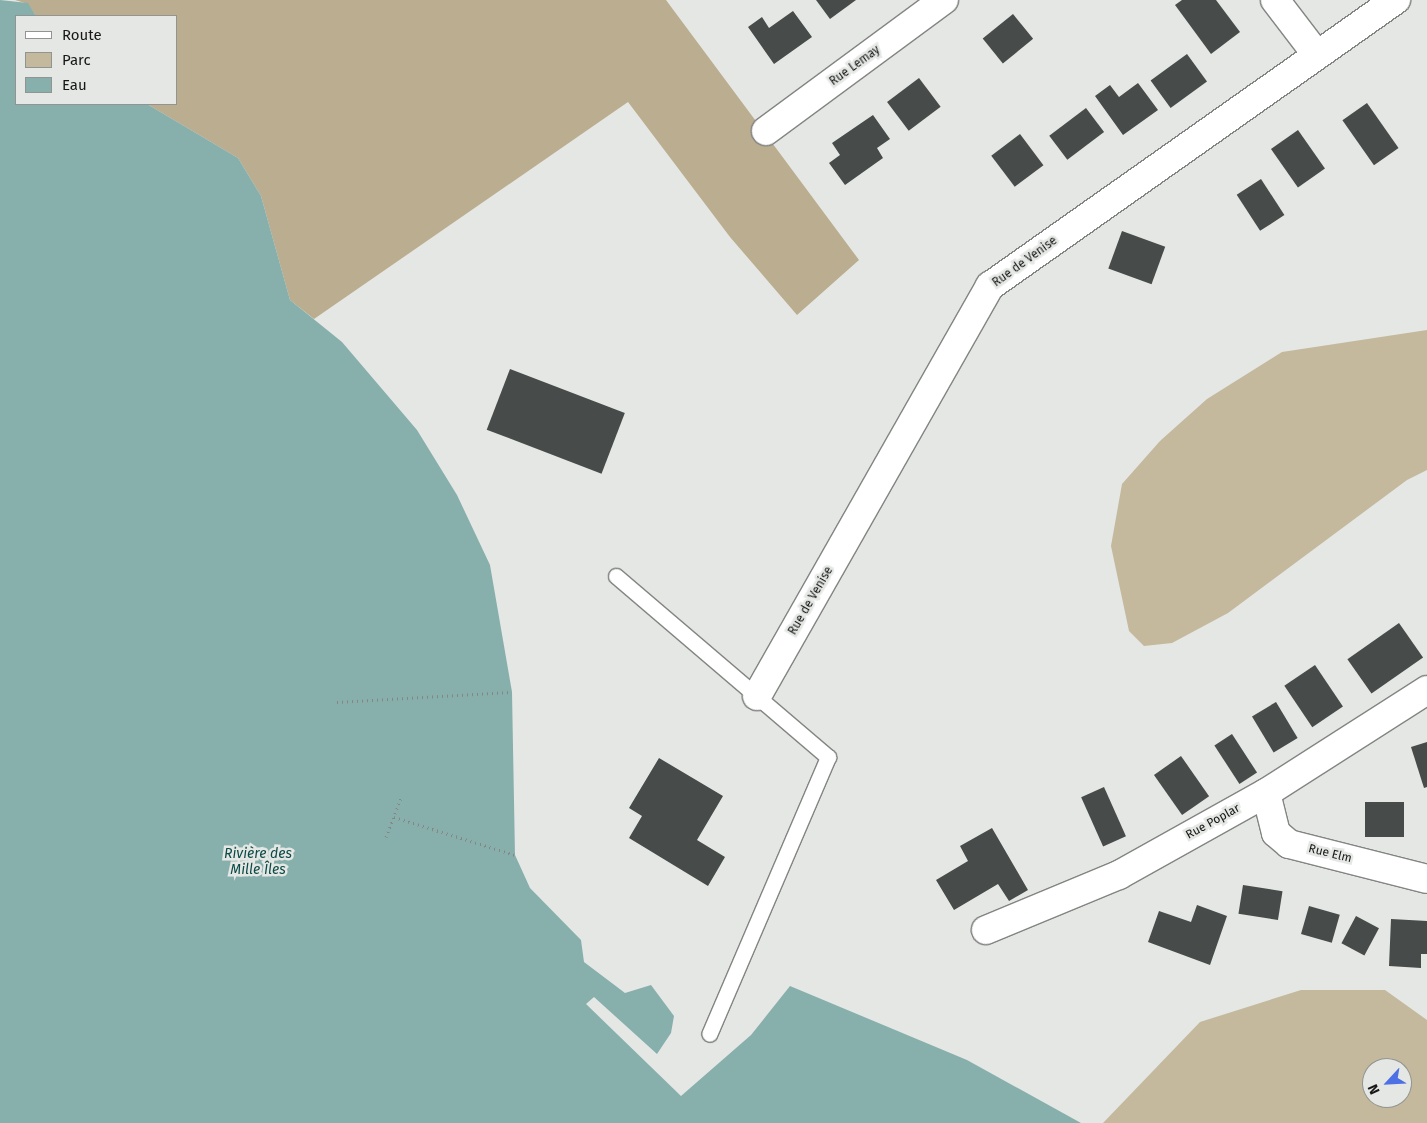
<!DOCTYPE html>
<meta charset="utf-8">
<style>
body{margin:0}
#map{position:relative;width:1427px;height:1123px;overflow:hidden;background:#e4e7e3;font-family:"Fira Sans",sans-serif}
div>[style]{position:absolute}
.green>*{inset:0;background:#c4b89d}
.forest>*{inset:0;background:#bbad8f}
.water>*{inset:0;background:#87b0ad}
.building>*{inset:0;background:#474b49;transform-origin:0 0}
.path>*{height:3px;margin-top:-1.5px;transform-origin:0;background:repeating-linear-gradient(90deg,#848684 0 1px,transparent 0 5px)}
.roads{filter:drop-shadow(1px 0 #828581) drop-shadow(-1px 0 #828581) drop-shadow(0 1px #828581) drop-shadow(0 -1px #828581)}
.service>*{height:15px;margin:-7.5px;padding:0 7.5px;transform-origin:7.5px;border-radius:7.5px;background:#fff}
.minor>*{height:28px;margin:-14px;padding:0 14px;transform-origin:14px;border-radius:14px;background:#fff}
span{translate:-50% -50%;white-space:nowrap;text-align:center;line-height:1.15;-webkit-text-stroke:5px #e4e7e3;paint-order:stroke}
.street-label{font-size:12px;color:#161716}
.water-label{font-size:14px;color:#0b4a47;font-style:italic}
.legend{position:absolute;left:15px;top:15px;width:162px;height:90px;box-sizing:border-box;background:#e4e7e3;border:1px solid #929491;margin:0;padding:6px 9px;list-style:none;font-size:15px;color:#161716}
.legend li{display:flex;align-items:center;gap:10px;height:25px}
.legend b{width:25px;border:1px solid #929491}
.north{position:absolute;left:1362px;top:1058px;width:50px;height:50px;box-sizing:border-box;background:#e4e7e3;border:1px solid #929491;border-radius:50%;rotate:245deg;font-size:14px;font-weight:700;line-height:20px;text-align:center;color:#161716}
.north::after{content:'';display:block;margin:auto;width:18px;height:22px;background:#4d70e4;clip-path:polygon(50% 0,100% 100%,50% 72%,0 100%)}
</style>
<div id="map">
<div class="green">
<i style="clip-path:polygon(1427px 330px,1427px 470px,1407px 480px,1228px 613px,1172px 643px,1144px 646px,1129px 631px,1111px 546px,1122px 484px,1160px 441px,1207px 399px,1282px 352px)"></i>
<i style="clip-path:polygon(evenodd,1301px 990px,1385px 990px,1427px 1020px,1427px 1123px,1103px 1123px,1200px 1022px,1301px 990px,1372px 1068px,1402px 1068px,1402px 1098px,1372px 1098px,1372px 1068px)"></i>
</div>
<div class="forest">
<i style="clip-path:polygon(15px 0,666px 0,859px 260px,797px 315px,730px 237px,628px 102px,314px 319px,290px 300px,261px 196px,238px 158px,147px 104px,176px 104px,176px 16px,36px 16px,28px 4px)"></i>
</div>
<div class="water">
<i style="clip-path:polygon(0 0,28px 3px,36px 16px,16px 16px,16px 104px,147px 104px,238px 158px,261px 196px,290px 300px,342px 342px,417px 430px,457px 495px,490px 565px,512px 692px,515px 855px,530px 888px,581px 940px,584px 962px,625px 993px,651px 985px,674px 1016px,671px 1033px,657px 1054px,594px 997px,586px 1004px,681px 1096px,751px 1035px,790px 986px,967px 1060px,1081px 1123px,0 1123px)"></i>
</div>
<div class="building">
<i style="clip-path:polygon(816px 0,856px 0,830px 19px)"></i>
<i style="clip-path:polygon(1182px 0,1216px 0,1240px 32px,1211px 54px,1175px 5px)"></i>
<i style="clip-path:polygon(793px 11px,812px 37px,774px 64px,748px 27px,762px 17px,769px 28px)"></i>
<i style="left:1013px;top:14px;width:32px;height:39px;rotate:51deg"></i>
<i style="left:1187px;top:54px;width:34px;height:45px;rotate:54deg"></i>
<i style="left:919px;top:78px;width:36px;height:40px;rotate:53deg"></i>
<i style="clip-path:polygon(1138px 83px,1158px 110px,1123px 135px,1095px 96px,1110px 85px,1119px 97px)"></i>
<i style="left:1367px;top:103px;width:55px;height:30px;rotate:55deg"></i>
<i style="left:1086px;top:108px;width:30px;height:46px;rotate:53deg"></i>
<i style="clip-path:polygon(873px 115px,890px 139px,877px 148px,883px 158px,845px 185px,829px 163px,840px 155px,832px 143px)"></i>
<i style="left:1298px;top:130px;width:47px;height:33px;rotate:55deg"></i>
<i style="left:1020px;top:134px;width:39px;height:36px;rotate:53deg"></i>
<i style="left:1261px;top:179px;width:43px;height:29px;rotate:57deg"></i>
<i style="left:1122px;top:231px;width:46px;height:40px;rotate:20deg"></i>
<i style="left:510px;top:369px;width:123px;height:65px;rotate:21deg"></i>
<i style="left:1399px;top:623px;width:42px;height:63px;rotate:55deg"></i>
<i style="left:1315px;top:665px;width:50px;height:37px;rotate:56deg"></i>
<i style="left:1276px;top:702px;width:42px;height:28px;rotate:59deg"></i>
<i style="left:1232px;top:734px;width:46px;height:21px;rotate:57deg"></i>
<i style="clip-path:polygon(1427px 742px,1427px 787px,1424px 788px,1411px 747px)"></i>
<i style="left:1181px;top:756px;width:49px;height:33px;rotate:55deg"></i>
<i style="clip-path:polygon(659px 758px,723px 796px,697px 840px,725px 857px,708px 886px,629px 838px,642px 816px,629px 808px)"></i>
<i style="left:1104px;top:787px;width:54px;height:25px;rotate:66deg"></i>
<i style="left:1365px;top:802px;width:39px;height:35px"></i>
<i style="clip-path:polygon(992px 828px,1028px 890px,1009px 901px,998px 884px,954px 910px,936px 880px,968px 861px,960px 846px)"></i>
<i style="left:1243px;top:885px;width:40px;height:29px;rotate:9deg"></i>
<i style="clip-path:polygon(1197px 905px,1227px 916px,1210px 965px,1148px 942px,1159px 911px,1191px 922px)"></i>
<i style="left:1309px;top:906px;width:32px;height:29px;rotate:16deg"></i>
<i style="left:1356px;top:916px;width:26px;height:31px;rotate:28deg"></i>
<i style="clip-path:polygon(1391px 919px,1427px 921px,1427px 954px,1421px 954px,1421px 968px,1389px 966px)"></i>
</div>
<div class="path">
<i style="left:337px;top:702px;width:175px;rotate:-3.3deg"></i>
<i style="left:394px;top:817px;width:127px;rotate:17.4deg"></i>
<i style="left:386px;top:837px;width:42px;rotate:-69deg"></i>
</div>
<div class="roads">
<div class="service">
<i style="left:616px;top:576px;width:279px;rotate:40.5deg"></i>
<i style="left:828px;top:757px;width:301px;rotate:113.2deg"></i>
</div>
<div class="minor">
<i style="left:1275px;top:0;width:69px;rotate:52.6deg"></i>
<i style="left:766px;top:131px;width:221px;rotate:-36.4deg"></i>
<i style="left:757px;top:696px;width:472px;rotate:-60.4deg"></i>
<i style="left:990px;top:286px;width:497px;rotate:-35.2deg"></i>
<i style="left:1266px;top:793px;width:41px;rotate:76deg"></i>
<i style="left:1276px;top:833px;width:17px;rotate:40deg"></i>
<i style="left:1289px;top:844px;width:142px;rotate:14.2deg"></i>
<i style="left:986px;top:930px;width:144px;rotate:-22.5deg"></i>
<i style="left:1119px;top:875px;width:168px;rotate:-29.2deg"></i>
<i style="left:1266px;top:793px;width:191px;rotate:-32.6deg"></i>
</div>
</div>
<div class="street-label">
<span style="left:855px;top:66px;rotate:-36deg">Rue Lemay</span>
<span style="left:1025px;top:262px;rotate:-36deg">Rue de Venise</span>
<span style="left:811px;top:601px;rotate:-60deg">Rue de Venise</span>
<span style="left:1213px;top:822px;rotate:-29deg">Rue Poplar</span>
<span style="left:1330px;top:854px;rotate:14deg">Rue Elm</span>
</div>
<div class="water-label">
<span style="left:258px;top:862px">Rivière des<br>Mille Îles</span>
</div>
<ul class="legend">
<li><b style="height:6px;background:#fff"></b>Route</li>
<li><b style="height:14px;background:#c4b89d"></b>Parc</li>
<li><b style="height:14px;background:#87b0ad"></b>Eau</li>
</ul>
<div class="north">N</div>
</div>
